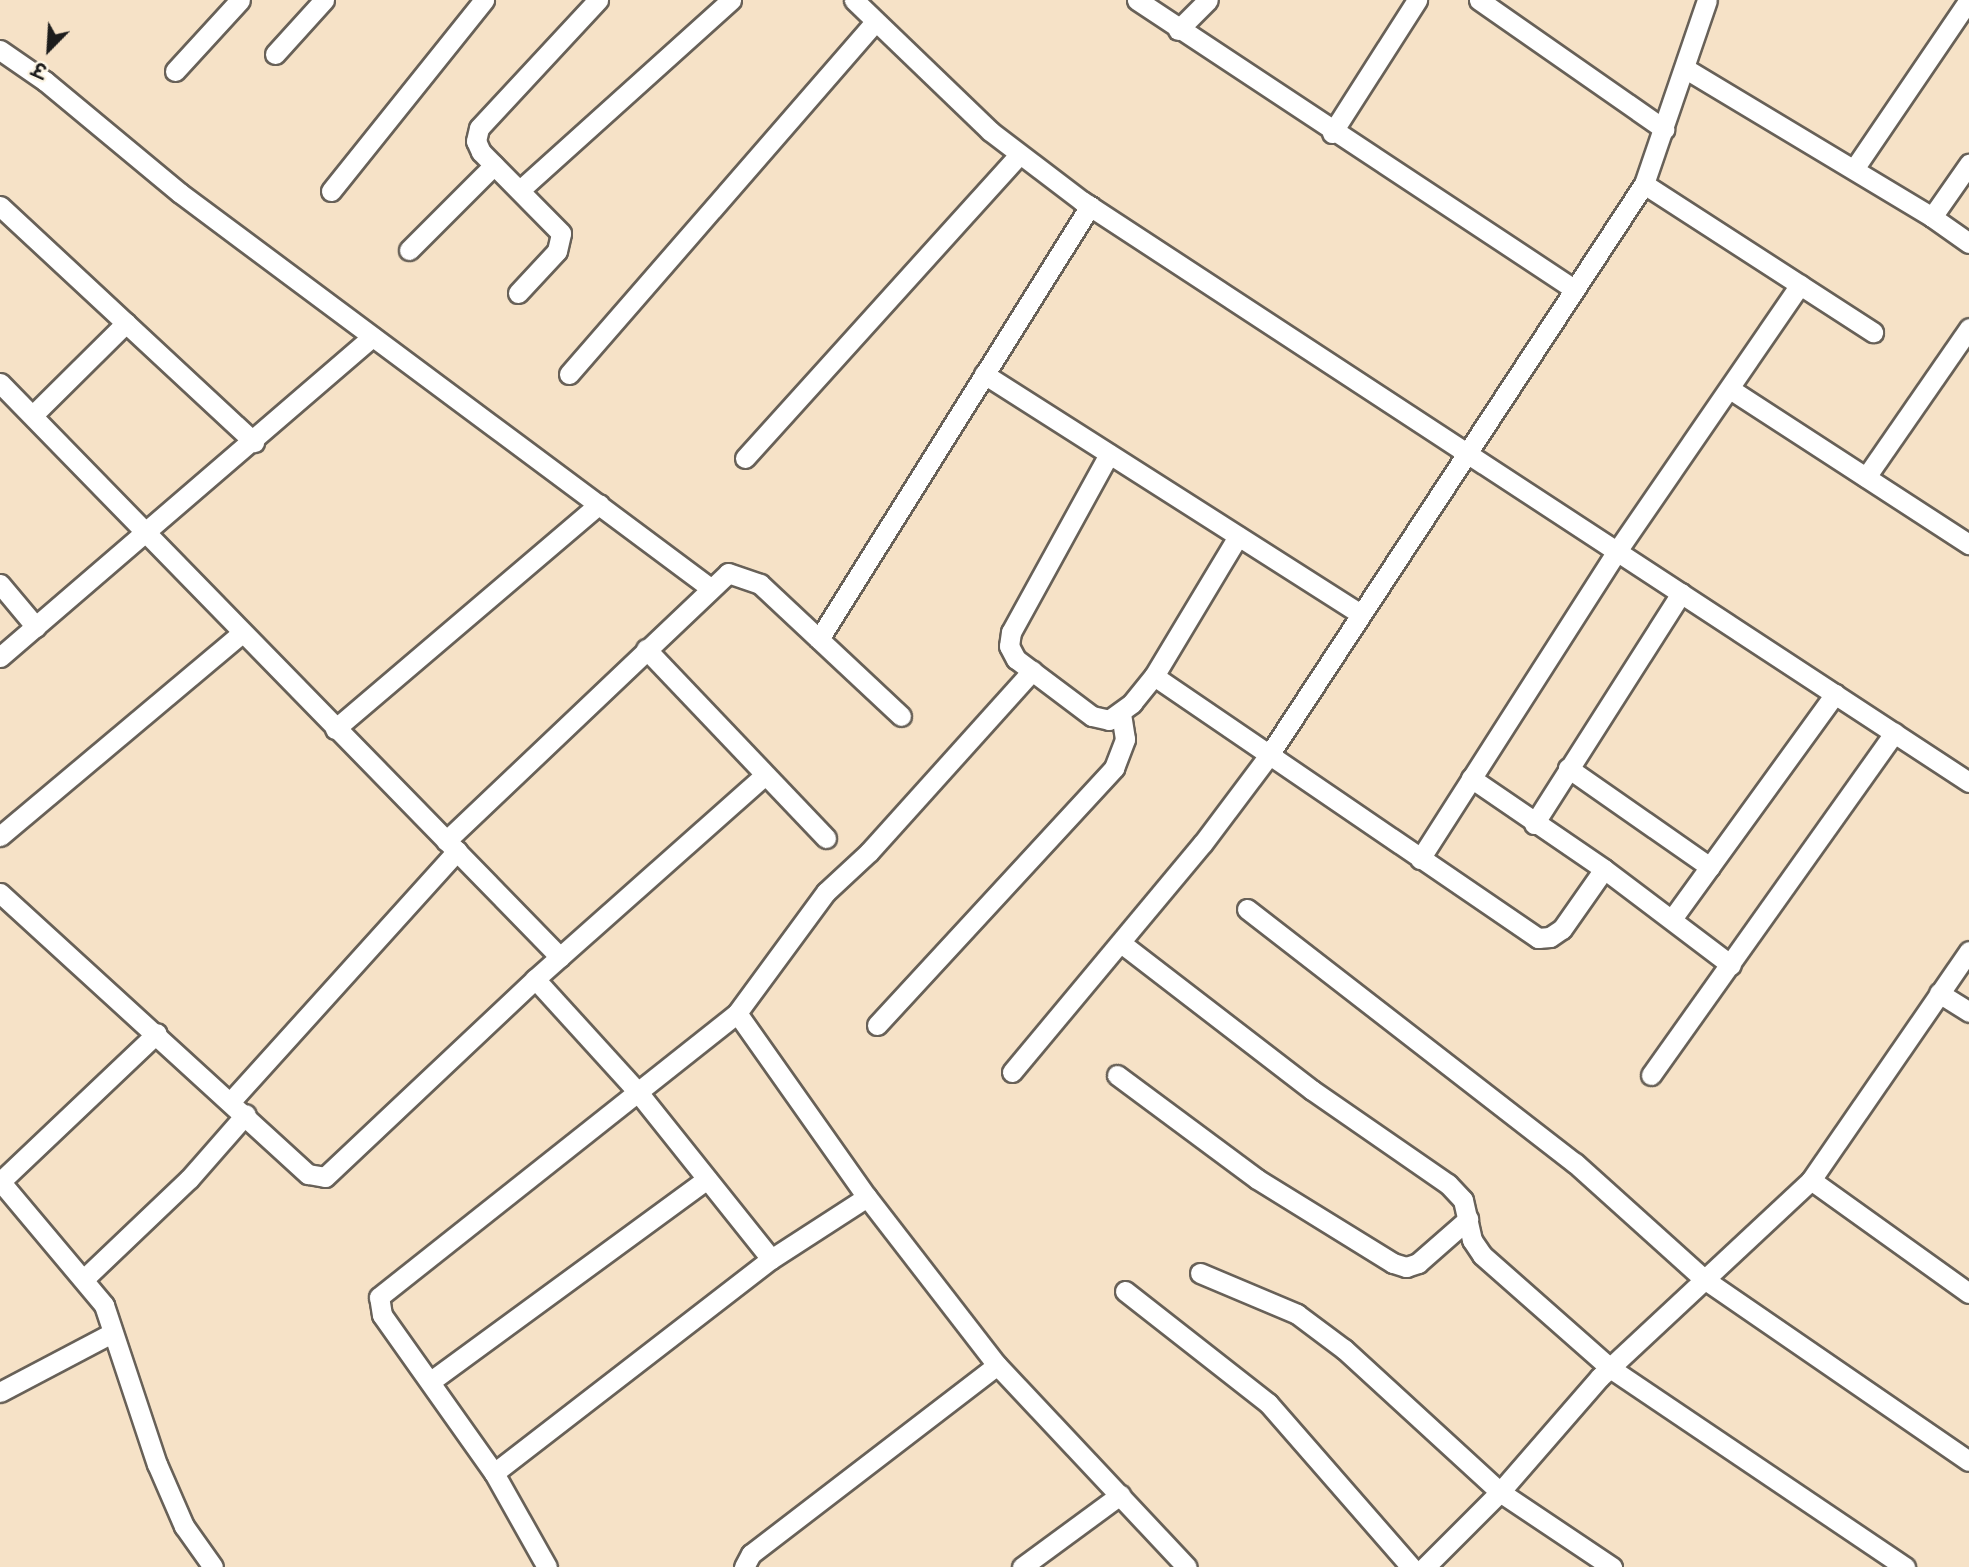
<!DOCTYPE html>
<meta charset="utf-8">
<style>
body{margin:0}
#map{position:relative;width:1969px;height:1567px;overflow:hidden;background:#f6e2c7;font-family:"Architects Daughter","Playpen Sans Deva",sans-serif}
div>[style]{position:absolute}
.roads{filter:drop-shadow(2px 0 #686158) drop-shadow(-2px 0 #686158) drop-shadow(0 2px #686158) drop-shadow(0 -2px #686158)}
.street>*{height:19px;margin:-9.5px;padding:0 9.5px;transform-origin:9.5px;border-radius:9.5px;background:#fff}
span{translate:-50% -50%;white-space:nowrap;text-align:center;line-height:1.15;-webkit-text-stroke:5px #fcf5e5;paint-order:stroke}
.north{position:absolute;left:14px;top:14px;width:70px;height:70px;-webkit-text-stroke:5px #fcf5e5;paint-order:stroke;rotate:204deg;font-size:19px;font-weight:700;line-height:28px;text-align:center;color:#1c1c1c}
.north::after{content:'';display:block;margin:auto;width:24px;height:32px;background:#1c1c1c;clip-path:polygon(50% 0,100% 100%,50% 72%,0 100%)}
</style>
<div id="map">
<div class="roads">
<div class="street">
<i style="left:854px;top:0;width:189px;rotate:43.9deg"></i>
<i style="left:990px;top:131px;width:116px;rotate:37.3deg"></i>
<i style="left:1082px;top:201px;width:1060px;rotate:33.23deg"></i>
<i style="left:1137px;top:0;width:524px;rotate:33.48deg"></i>
<i style="left:1479px;top:0;width:226px;rotate:34.9deg"></i>
<i style="left:1178px;top:30px;width:42px;rotate:-45deg"></i>
<i style="left:0;top:50px;width:55px;rotate:34.6deg"></i>
<i style="left:45px;top:81px;width:175px;rotate:39.7deg"></i>
<i style="left:180px;top:193px;width:660px;rotate:36.68deg"></i>
<i style="left:275px;top:54px;width:73px;rotate:-47.8deg"></i>
<i style="left:1686px;top:69px;width:287px;rotate:31deg"></i>
<i style="left:1932px;top:217px;width:65px;rotate:-55.1deg"></i>
<i style="left:175px;top:71px;width:96px;rotate:-47.5deg"></i>
<i style="left:1332px;top:133px;width:158px;rotate:-57.4deg"></i>
<i style="left:1854px;top:169px;width:204px;rotate:-55.8deg"></i>
<i style="left:1644px;top:184px;width:273px;rotate:32.9deg"></i>
<i style="left:520px;top:190px;width:284px;rotate:-42deg"></i>
<i style="left:331px;top:191px;width:245px;rotate:-51.3deg"></i>
<i style="left:0;top:206px;width:347px;rotate:42.9deg"></i>
<i style="left:1932px;top:217px;width:45px;rotate:35.1deg"></i>
<i style="left:409px;top:250px;width:120px;rotate:-45deg"></i>
<i style="left:518px;top:293px;width:57px;rotate:-47.1deg"></i>
<i style="left:557px;top:251px;width:18px;rotate:-77deg"></i>
<i style="left:561px;top:233px;width:114px;rotate:-134.6deg"></i>
<i style="left:481px;top:152px;width:12px;rotate:-114deg"></i>
<i style="left:476px;top:141px;width:13px;rotate:-77deg"></i>
<i style="left:479px;top:128px;width:175px;rotate:-47.1deg"></i>
<i style="left:569px;top:374px;width:466px;rotate:-49deg"></i>
<i style="left:984px;top:374px;width:447px;rotate:32.5deg"></i>
<i style="left:0;top:383px;width:802px;rotate:45.71deg"></i>
<i style="left:1730px;top:389px;width:285px;rotate:33deg"></i>
<i style="left:33px;top:415px;width:131px;rotate:-44.7deg"></i>
<i style="left:1109px;top:454px;width:203px;rotate:118.8deg"></i>
<i style="left:1011px;top:632px;width:14px;rotate:98deg"></i>
<i style="left:1009px;top:646px;width:15px;rotate:62deg"></i>
<i style="left:1016px;top:659px;width:95px;rotate:36.9deg"></i>
<i style="left:1092px;top:716px;width:17px;rotate:13deg"></i>
<i style="left:1109px;top:720px;width:29px;rotate:-36deg"></i>
<i style="left:1132px;top:703px;width:35px;rotate:-51deg"></i>
<i style="left:1154px;top:676px;width:163px;rotate:-59deg"></i>
<i style="left:745px;top:458px;width:409px;rotate:-47.9deg"></i>
<i style="left:1866px;top:477px;width:181px;rotate:-55.3deg"></i>
<i style="left:0;top:584px;width:56px;rotate:50.1deg"></i>
<i style="left:819px;top:639px;width:511px;rotate:-57.96deg"></i>
<i style="left:646px;top:649px;width:261px;rotate:46.4deg"></i>
<i style="left:0;top:657px;width:491px;rotate:-40.7deg"></i>
<i style="left:1154px;top:676px;width:465px;rotate:34.3deg"></i>
<i style="left:1538px;top:938px;width:12px;rotate:-5deg"></i>
<i style="left:1550px;top:937px;width:14px;rotate:-34deg"></i>
<i style="left:1562px;top:929px;width:73px;rotate:-55deg"></i>
<i style="left:335px;top:729px;width:347px;rotate:-40.4deg"></i>
<i style="left:1568px;top:768px;width:173px;rotate:34.9deg"></i>
<i style="left:1471px;top:778px;width:161px;rotate:34.4deg"></i>
<i style="left:1604px;top:869px;width:159px;rotate:37.1deg"></i>
<i style="left:1534px;top:824px;width:274px;rotate:-57.5deg"></i>
<i style="left:0;top:836px;width:314px;rotate:-40deg"></i>
<i style="left:446px;top:841px;width:389px;rotate:-43.5deg"></i>
<i style="left:728px;top:573px;width:34px;rotate:19deg"></i>
<i style="left:760px;top:584px;width:193px;rotate:43.1deg"></i>
<i style="left:1420px;top:859px;width:366px;rotate:-57.4deg"></i>
<i style="left:1617px;top:551px;width:323px;rotate:-55.5deg"></i>
<i style="left:0;top:893px;width:417px;rotate:42.4deg"></i>
<i style="left:308px;top:1174px;width:17px;rotate:10deg"></i>
<i style="left:325px;top:1177px;width:289px;rotate:-43.3deg"></i>
<i style="left:535px;top:979px;width:306px;rotate:-41.6deg"></i>
<i style="left:1247px;top:909px;width:415px;rotate:37.8deg"></i>
<i style="left:1575px;top:1163px;width:173px;rotate:42deg"></i>
<i style="left:1704px;top:1279px;width:321px;rotate:34.5deg"></i>
<i style="left:1672px;top:919px;width:278px;rotate:-54.1deg"></i>
<i style="left:1121px;top:943px;width:241px;rotate:37.6deg"></i>
<i style="left:1312px;top:1090px;width:165px;rotate:34.7deg"></i>
<i style="left:1448px;top:1184px;width:22px;rotate:47deg"></i>
<i style="left:1463px;top:1200px;width:41px;rotate:77.3deg"></i>
<i style="left:1472px;top:1240px;width:18px;rotate:56deg"></i>
<i style="left:1482px;top:1255px;width:171px;rotate:41.4deg"></i>
<i style="left:1610px;top:1368px;width:356px;rotate:34deg"></i>
<i style="left:535px;top:979px;width:151px;rotate:47.7deg"></i>
<i style="left:637px;top:1091px;width:215px;rotate:51.4deg"></i>
<i style="left:1939px;top:993px;width:36px;rotate:32deg"></i>
<i style="left:737px;top:1013px;width:225px;rotate:54.8deg"></i>
<i style="left:867px;top:1197px;width:212px;rotate:52.3deg"></i>
<i style="left:997px;top:1365px;width:277px;rotate:46.8deg"></i>
<i style="left:877px;top:1025px;width:350px;rotate:-47.3deg"></i>
<i style="left:1114px;top:768px;width:31px;rotate:-69deg"></i>
<i style="left:1125px;top:739px;width:24px;rotate:-99deg"></i>
<i style="left:1012px;top:1072px;width:298px;rotate:-50.2deg"></i>
<i style="left:1203px;top:843px;width:110px;rotate:-53.1deg"></i>
<i style="left:1269px;top:755px;width:683px;rotate:-56.71deg"></i>
<i style="left:1644px;top:184px;width:194px;rotate:-71.1deg"></i>
<i style="left:1117px;top:1075px;width:174px;rotate:36.6deg"></i>
<i style="left:1257px;top:1179px;width:160px;rotate:31.7deg"></i>
<i style="left:1393px;top:1263px;width:14px;rotate:17deg"></i>
<i style="left:1406px;top:1267px;width:13px;rotate:-18deg"></i>
<i style="left:1418px;top:1263px;width:67px;rotate:-41.3deg"></i>
<i style="left:1651px;top:1075px;width:420px;rotate:-54.6deg"></i>
<i style="left:232px;top:1100px;width:336px;rotate:-47.9deg"></i>
<i style="left:1811px;top:1180px;width:194px;rotate:35.6deg"></i>
<i style="left:0;top:1181px;width:162px;rotate:50deg"></i>
<i style="left:104px;top:1305px;width:168px;rotate:71.6deg"></i>
<i style="left:157px;top:1464px;width:68px;rotate:66.5deg"></i>
<i style="left:184px;top:1526px;width:50px;rotate:54.7deg"></i>
<i style="left:0;top:1182px;width:216px;rotate:-43.5deg"></i>
<i style="left:1200px;top:1273px;width:105px;rotate:22.9deg"></i>
<i style="left:1297px;top:1314px;width:59px;rotate:36.7deg"></i>
<i style="left:1344px;top:1349px;width:212px;rotate:42.5deg"></i>
<i style="left:1500px;top:1492px;width:135px;rotate:33.8deg"></i>
<i style="left:85px;top:1278px;width:144px;rotate:-43.6deg"></i>
<i style="left:189px;top:1179px;width:86px;rotate:-48.8deg"></i>
<i style="left:1125px;top:1291px;width:182px;rotate:38.1deg"></i>
<i style="left:1268px;top:1403px;width:218px;rotate:48.9deg"></i>
<i style="left:431px;top:1381px;width:342px;rotate:-36.2deg"></i>
<i style="left:0;top:1392px;width:127px;rotate:-27.8deg"></i>
<i style="left:494px;top:1473px;width:350px;rotate:-37.7deg"></i>
<i style="left:771px;top:1259px;width:114px;rotate:-32.9deg"></i>
<i style="left:547px;top:1567px;width:108px;rotate:-119.4deg"></i>
<i style="left:494px;top:1473px;width:194px;rotate:-125.3deg"></i>
<i style="left:382px;top:1315px;width:18px;rotate:-99deg"></i>
<i style="left:379px;top:1297px;width:457px;rotate:-38.4deg"></i>
<i style="left:737px;top:1013px;width:150px;rotate:-53.7deg"></i>
<i style="left:826px;top:892px;width:59px;rotate:-42.9deg"></i>
<i style="left:869px;top:852px;width:244px;rotate:-48deg"></i>
<i style="left:744px;top:1567px;width:15px;rotate:-62deg"></i>
<i style="left:751px;top:1554px;width:310px;rotate:-37.5deg"></i>
<i style="left:1022px;top:1567px;width:122px;rotate:-36.3deg"></i>
<i style="left:1425px;top:1567px;width:106px;rotate:-45deg"></i>
<i style="left:1500px;top:1492px;width:152px;rotate:-49deg"></i>
<i style="left:1600px;top:1377px;width:289px;rotate:-43deg"></i>
<i style="left:1811px;top:1180px;width:278px;rotate:-55.4deg"></i>
</div>
</div>
<div class="north">उ</div>
</div>
